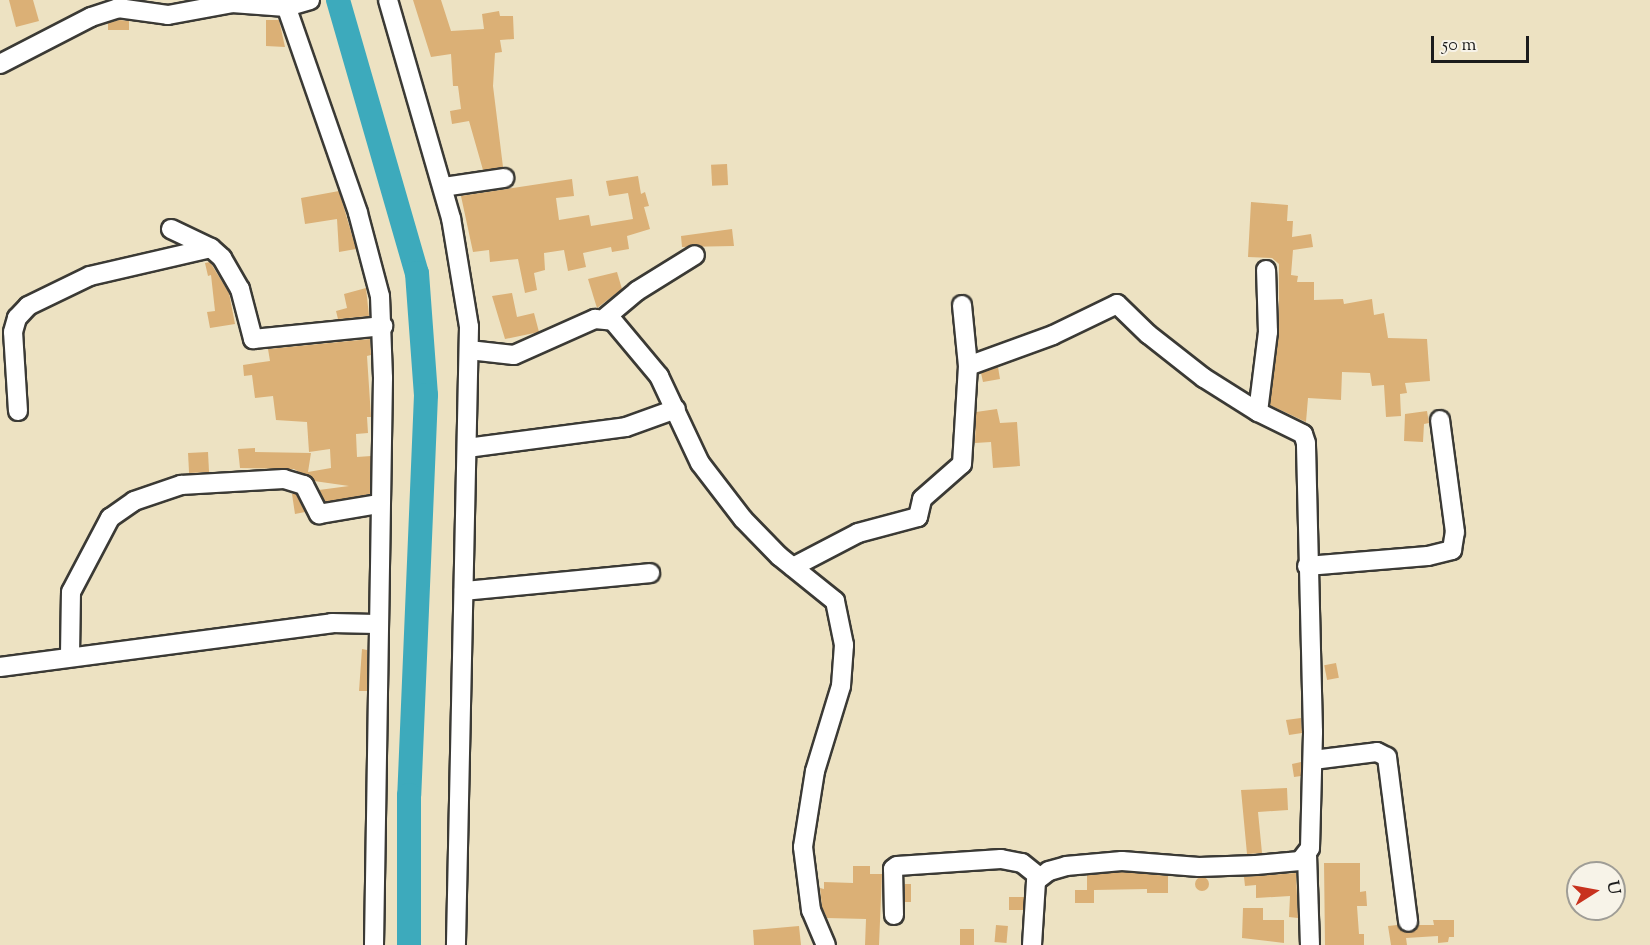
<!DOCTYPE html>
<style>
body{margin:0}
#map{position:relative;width:1650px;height:945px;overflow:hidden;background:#ede2c2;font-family:"Sorts Mill Goudy",serif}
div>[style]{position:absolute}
.river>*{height:24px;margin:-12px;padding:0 12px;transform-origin:12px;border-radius:12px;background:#3daabc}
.building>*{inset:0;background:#dbb076;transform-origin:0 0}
.round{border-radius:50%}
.roads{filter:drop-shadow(2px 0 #3b3a35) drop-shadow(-2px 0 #3b3a35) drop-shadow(0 2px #3b3a35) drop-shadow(0 -2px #3b3a35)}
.minor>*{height:18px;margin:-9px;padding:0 9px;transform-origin:9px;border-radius:9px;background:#fff}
span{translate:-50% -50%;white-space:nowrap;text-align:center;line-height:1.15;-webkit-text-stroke:6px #f7f3e8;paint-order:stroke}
.north{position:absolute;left:1566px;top:861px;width:60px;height:60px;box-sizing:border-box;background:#f7f3e8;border:2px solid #9f9d96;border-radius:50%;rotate:79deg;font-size:16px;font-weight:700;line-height:24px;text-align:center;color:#1c1c1c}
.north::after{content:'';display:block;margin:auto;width:21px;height:27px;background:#c8321e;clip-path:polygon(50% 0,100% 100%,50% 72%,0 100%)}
.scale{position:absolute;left:1431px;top:36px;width:98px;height:27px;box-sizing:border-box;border:3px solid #1c1c1c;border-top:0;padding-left:8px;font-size:18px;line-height:21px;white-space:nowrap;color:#1c1c1c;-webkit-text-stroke:4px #f7f3e8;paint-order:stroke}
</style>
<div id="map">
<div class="river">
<i style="left:338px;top:0;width:284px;rotate:73.9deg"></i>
<i style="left:417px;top:273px;width:122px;rotate:85.8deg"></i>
<i style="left:426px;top:395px;width:400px;rotate:92.4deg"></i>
<i style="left:409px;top:795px;width:150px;rotate:90deg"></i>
</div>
<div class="building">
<i style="clip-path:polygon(9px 0,33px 0,39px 21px,16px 27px)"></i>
<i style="clip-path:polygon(413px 0,441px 0,451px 31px,484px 29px,482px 14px,499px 11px,500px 16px,513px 16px,514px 39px,500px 40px,502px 52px,495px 53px,493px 86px,503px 167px,483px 170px,469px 121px,452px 124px,450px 111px,461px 109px,458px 86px,453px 86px,451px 54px,431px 57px)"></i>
<i style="clip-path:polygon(119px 20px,129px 21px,129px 30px,108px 30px,108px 23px)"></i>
<i style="clip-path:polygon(266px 20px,279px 20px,285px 47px,266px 46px)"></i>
<i style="left:727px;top:164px;width:21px;height:16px;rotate:87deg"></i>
<i style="clip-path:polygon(638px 176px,641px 194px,645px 192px,649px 206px,644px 207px,650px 229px,627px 236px,629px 249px,612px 252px,611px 247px,583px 253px,586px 267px,568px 271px,564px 250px,544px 253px,545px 270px,534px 273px,537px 290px,525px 293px,518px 259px,490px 262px,489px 250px,473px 252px,461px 196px,572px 179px,574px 196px,556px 198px,559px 220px,589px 215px,591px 226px,633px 219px,628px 193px,609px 196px,606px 181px)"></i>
<i style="clip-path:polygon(339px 191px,356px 249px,339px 252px,337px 219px,305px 224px,301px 198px)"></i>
<i style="clip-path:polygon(1251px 202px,1288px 205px,1287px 221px,1293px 221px,1292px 237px,1311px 234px,1313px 247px,1293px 250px,1291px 275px,1298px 276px,1297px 282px,1314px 282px,1314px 300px,1343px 299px,1344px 304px,1372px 299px,1374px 315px,1384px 313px,1388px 338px,1427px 339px,1430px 381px,1405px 383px,1407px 393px,1400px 394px,1401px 416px,1386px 417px,1384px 385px,1372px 386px,1370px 373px,1342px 372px,1341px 400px,1308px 398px,1306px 422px,1270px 405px,1279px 333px,1279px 264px,1272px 258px,1248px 257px)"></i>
<i style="clip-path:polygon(732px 229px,734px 246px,682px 247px,681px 236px)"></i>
<i style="clip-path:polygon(210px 262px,229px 293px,235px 324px,210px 328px,207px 312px,215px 311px,211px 275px,208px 276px,205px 263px)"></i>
<i style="clip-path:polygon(617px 272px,622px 289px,597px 308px,588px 279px)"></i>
<i style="clip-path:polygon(366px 288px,369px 316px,338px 319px,336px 311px,347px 308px,344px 294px)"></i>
<i style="clip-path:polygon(512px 293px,517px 317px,534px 313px,539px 332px,505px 339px,492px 296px)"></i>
<i style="clip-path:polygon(370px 339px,371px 355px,367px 356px,371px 417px,367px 417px,368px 433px,356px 434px,357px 457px,371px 456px,370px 494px,325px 502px,319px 490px,349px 486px,314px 481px,294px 469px,240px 468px,238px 449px,255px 448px,255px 452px,311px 453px,308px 472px,331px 468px,330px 449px,309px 452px,307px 422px,276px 420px,273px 396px,255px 398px,252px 375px,244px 376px,243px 365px,270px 361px,268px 349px)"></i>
<i style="clip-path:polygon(998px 367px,1000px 379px,983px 382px,981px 373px)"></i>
<i style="clip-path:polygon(997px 409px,1000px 423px,1017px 422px,1020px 466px,993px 468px,991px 442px,975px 443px,976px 412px)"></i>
<i style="clip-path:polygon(1427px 411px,1429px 423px,1424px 424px,1423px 442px,1404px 441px,1405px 414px)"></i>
<i style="left:208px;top:452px;width:20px;height:20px;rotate:87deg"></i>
<i style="clip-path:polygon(292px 494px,296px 494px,305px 512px,295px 514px)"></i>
<i style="clip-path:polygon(362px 649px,367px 650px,367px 691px,359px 691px)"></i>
<i style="left:1336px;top:663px;width:15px;height:12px;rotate:79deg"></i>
<i style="clip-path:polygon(1301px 718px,1302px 733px,1289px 735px,1286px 720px)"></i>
<i style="clip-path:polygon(1301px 762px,1301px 776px,1294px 777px,1292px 764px)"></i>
<i style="clip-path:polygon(1287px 788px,1288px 810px,1258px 812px,1262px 853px,1247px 854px,1241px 790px)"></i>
<i style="clip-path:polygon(1324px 863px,1360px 863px,1360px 892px,1366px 891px,1367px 906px,1357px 906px,1359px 934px,1364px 934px,1364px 945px,1325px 945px)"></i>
<i style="clip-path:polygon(853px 866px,870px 866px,870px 874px,882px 874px,879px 945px,865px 945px,866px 919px,827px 918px,822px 907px,820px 888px,824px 889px,824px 882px,853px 883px)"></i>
<i style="clip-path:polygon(1122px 872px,1168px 876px,1168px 893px,1147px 893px,1147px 889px,1094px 890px,1094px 903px,1075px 903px,1075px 890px,1087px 890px,1087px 875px)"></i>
<i style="clip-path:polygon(1296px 873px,1298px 918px,1289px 917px,1290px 896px,1256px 898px,1256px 885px,1245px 886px,1244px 877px)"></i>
<i class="round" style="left:1195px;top:877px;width:14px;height:14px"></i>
<i style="left:905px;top:884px;width:6px;height:18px"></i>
<i style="left:1009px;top:897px;width:15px;height:13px"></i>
<i style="clip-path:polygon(1243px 908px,1263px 908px,1263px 920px,1284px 920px,1284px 943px,1242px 938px)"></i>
<i style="clip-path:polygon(1433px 920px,1454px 920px,1454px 937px,1449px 937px,1448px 942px,1438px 943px,1438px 936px,1406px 938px,1407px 945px,1391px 945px,1388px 926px,1397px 925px,1410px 933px,1419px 925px,1434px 925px)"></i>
<i style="left:996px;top:925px;width:12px;height:17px;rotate:5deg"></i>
<i style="clip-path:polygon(799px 926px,801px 945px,754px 945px,753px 930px)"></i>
<i style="left:960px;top:929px;width:14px;height:16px"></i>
</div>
<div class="roads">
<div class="minor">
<i style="left:284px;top:0;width:225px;rotate:70.8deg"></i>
<i style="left:358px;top:213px;width:86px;rotate:75.2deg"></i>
<i style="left:380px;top:296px;width:82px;rotate:87.9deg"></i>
<i style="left:383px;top:378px;width:567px;rotate:90.91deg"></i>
<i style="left:388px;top:0;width:227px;rotate:73.9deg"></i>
<i style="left:451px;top:218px;width:110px;rotate:80.6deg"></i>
<i style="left:469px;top:327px;width:618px;rotate:91.21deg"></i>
<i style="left:0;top:64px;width:102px;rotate:-27.3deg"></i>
<i style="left:91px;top:17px;width:28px;rotate:-18deg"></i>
<i style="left:118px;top:8px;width:50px;rotate:8deg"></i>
<i style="left:168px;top:15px;width:65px;rotate:-10.6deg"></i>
<i style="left:232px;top:3px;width:54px;rotate:4.2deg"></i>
<i style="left:286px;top:7px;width:25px;rotate:-16deg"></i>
<i style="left:443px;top:187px;width:62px;rotate:-8.4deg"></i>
<i style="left:171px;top:229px;width:44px;rotate:25.4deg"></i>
<i style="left:211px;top:248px;width:15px;rotate:42deg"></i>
<i style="left:222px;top:258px;width:36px;rotate:60deg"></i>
<i style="left:240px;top:289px;width:52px;rotate:75.4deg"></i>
<i style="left:253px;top:339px;width:131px;rotate:-5.7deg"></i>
<i style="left:962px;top:305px;width:61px;rotate:84.4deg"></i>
<i style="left:606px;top:317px;width:40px;rotate:-40deg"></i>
<i style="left:637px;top:291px;width:68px;rotate:-31.8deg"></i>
<i style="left:469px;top:350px;width:45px;rotate:6.3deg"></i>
<i style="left:514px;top:355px;width:89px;rotate:-24deg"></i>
<i style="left:595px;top:319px;width:18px;rotate:6deg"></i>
<i style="left:613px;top:321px;width:72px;rotate:50.1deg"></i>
<i style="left:659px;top:376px;width:96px;rotate:64.8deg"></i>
<i style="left:700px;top:463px;width:71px;rotate:52.5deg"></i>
<i style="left:743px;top:519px;width:52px;rotate:45.8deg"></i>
<i style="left:779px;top:556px;width:72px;rotate:38.8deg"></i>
<i style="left:835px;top:601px;width:45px;rotate:78.4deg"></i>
<i style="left:844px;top:645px;width:41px;rotate:94.2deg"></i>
<i style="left:841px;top:686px;width:89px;rotate:107deg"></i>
<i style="left:815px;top:771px;width:77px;rotate:99deg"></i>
<i style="left:803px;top:847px;width:64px;rotate:82.8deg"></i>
<i style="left:811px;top:910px;width:38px;rotate:67deg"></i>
<i style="left:18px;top:411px;width:79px;rotate:-93.6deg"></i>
<i style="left:13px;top:332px;width:15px;rotate:-74deg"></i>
<i style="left:17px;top:318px;width:16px;rotate:-47deg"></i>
<i style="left:28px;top:306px;width:69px;rotate:-25.8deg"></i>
<i style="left:90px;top:276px;width:124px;rotate:-13deg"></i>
<i style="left:467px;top:448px;width:160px;rotate:-7.5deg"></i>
<i style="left:626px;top:427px;width:53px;rotate:-19.8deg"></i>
<i style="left:1307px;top:566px;width:121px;rotate:-4.7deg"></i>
<i style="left:1428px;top:556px;width:25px;rotate:-14deg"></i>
<i style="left:1452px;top:550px;width:18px;rotate:-81deg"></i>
<i style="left:1455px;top:532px;width:113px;rotate:-97.6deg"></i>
<i style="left:793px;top:567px;width:73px;rotate:-27.6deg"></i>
<i style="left:858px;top:533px;width:62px;rotate:-14.9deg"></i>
<i style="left:918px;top:517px;width:18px;rotate:-77deg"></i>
<i style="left:922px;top:499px;width:53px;rotate:-41.2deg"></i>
<i style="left:962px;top:464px;width:98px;rotate:-86.5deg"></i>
<i style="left:968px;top:366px;width:90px;rotate:-20deg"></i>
<i style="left:1053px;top:335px;width:71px;rotate:-25.8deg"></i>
<i style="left:1117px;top:304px;width:43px;rotate:44.1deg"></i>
<i style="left:1148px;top:334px;width:71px;rotate:38.2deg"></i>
<i style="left:1204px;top:378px;width:64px;rotate:32.2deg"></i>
<i style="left:464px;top:591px;width:187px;rotate:-5.5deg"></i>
<i style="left:70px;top:655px;width:63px;rotate:-89.1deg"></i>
<i style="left:71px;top:592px;width:84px;rotate:-62.2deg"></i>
<i style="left:110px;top:518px;width:29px;rotate:-35deg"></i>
<i style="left:134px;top:501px;width:50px;rotate:-18.8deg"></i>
<i style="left:181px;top:485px;width:103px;rotate:-3.3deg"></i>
<i style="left:284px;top:479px;width:21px;rotate:17deg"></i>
<i style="left:304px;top:485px;width:33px;rotate:63deg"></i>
<i style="left:319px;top:514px;width:61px;rotate:-9.5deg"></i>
<i style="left:0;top:667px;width:335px;rotate:-7.5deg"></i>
<i style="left:332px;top:623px;width:44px;rotate:1.3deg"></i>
<i style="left:1313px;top:760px;width:64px;rotate:-7.1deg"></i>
<i style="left:1377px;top:752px;width:11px;rotate:27deg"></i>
<i style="left:1387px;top:757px;width:166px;rotate:82.7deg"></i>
<i style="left:1307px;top:855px;width:90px;rotate:88.1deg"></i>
<i style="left:894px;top:915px;width:46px;rotate:-91.2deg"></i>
<i style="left:893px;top:869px;width:5px;rotate:-37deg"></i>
<i style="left:897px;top:866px;width:104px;rotate:-3.9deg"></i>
<i style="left:1001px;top:859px;width:21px;rotate:11deg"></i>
<i style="left:1022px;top:863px;width:22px;rotate:39deg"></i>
<i style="left:1032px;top:945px;width:64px;rotate:-86.4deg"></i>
<i style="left:1036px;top:881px;width:16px;rotate:-38deg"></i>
<i style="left:1049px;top:871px;width:18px;rotate:-16deg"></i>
<i style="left:1066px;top:866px;width:56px;rotate:-5.1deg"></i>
<i style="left:1122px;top:861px;width:77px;rotate:4.5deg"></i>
<i style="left:1199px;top:867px;width:57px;rotate:-2deg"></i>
<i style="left:1256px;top:865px;width:44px;rotate:-5.2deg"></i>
<i style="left:1300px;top:861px;width:16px;rotate:-52deg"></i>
<i style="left:1310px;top:848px;width:116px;rotate:-88.5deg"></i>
<i style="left:1313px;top:732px;width:289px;rotate:-91.4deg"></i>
<i style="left:1306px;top:443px;width:9px;rotate:-108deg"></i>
<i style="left:1303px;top:434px;width:50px;rotate:-153.9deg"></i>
<i style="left:1258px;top:412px;width:81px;rotate:-82.9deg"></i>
<i style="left:1268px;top:332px;width:62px;rotate:-91.8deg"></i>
</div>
</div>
<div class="north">U</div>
<div class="scale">50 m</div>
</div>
